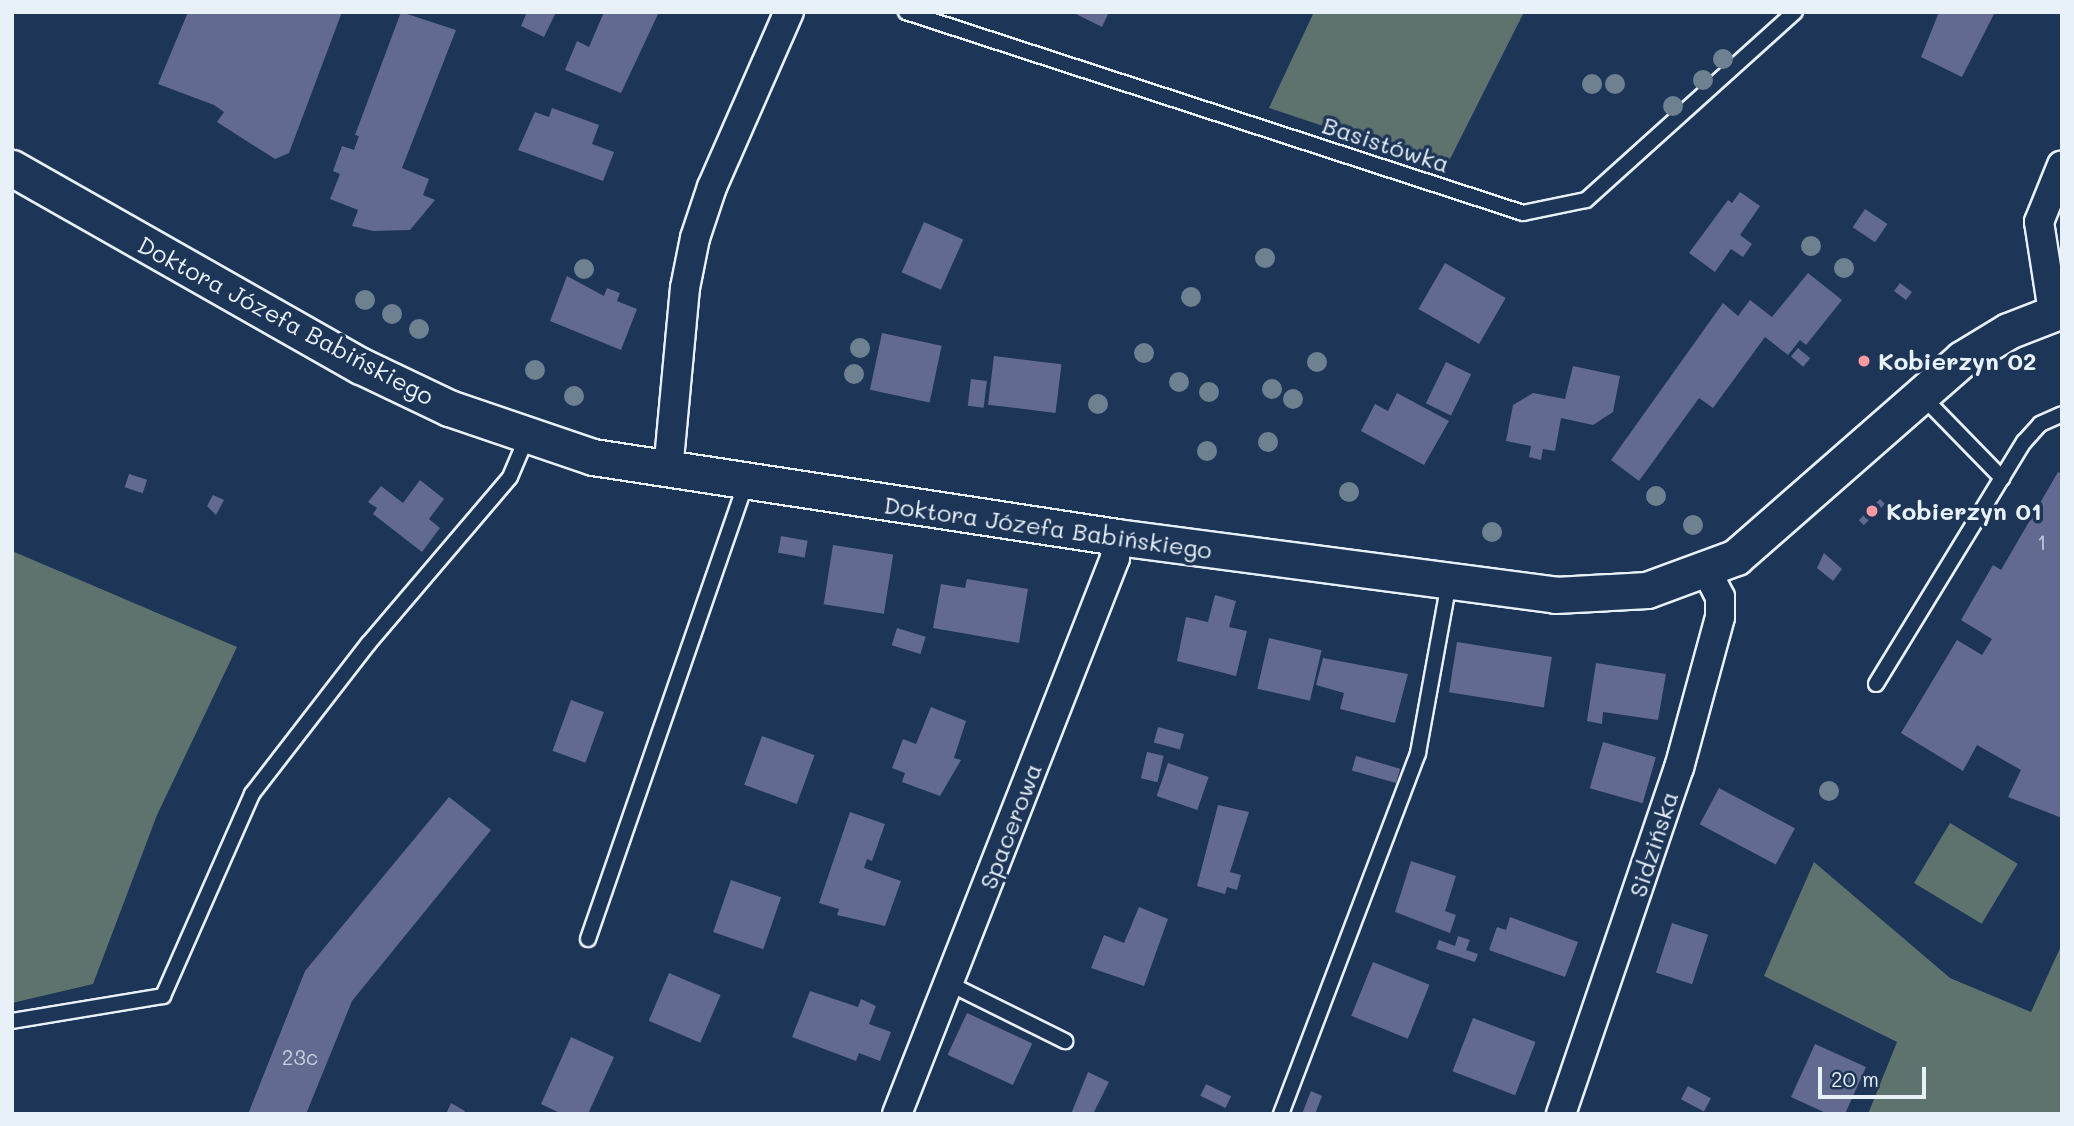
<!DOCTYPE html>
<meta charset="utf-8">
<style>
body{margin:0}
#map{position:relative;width:2074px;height:1126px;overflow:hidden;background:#1d3557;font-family:Mali,sans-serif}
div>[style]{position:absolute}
.green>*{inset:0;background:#5f736e;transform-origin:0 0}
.building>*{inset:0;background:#626a90;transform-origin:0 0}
.roads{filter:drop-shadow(2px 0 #e8f1f8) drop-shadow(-2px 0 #e8f1f8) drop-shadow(0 2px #e8f1f8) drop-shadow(0 -2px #e8f1f8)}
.service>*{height:14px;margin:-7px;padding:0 7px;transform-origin:7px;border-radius:7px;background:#1d3557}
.minor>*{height:28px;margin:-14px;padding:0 14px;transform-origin:14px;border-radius:14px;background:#1d3557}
.tertiary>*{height:35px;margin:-17.5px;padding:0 17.5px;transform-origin:17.5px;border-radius:17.5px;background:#1d3557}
.trees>*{width:20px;height:20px;margin:-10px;border-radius:50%;background:#6e8191}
.dots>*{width:19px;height:19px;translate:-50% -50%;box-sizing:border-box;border:4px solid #1d3557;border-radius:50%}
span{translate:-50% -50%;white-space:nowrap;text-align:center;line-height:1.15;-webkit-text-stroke:7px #1d3557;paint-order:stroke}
.number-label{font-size:21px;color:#c6cfde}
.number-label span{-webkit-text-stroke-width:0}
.street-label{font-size:24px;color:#e8f1f8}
.poi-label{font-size:24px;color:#e8f1f8;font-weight:700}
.left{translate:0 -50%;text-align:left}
.frame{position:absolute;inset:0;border:14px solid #e8f1f8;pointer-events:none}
.scale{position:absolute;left:1818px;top:1067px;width:108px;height:32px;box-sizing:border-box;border:4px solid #e8f1f8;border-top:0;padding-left:9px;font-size:21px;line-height:24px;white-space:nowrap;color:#e8f1f8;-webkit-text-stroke:5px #1d3557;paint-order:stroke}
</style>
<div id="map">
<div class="green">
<i style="clip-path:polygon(1314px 12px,1524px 12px,1446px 167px,1269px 108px)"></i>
<i style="clip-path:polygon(12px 551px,237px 647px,157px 815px,93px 984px,12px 1003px)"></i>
<i style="left:1950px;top:823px;width:79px;height:70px;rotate:31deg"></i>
<i style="clip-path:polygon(1814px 862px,1950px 978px,2031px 1012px,2062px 944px,2062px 1114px,1868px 1114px,1897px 1042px,1764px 976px)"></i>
</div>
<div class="building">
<i style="clip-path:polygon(188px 12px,342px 12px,289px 153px,275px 159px,217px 122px,224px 112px,214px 105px,158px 84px)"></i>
<i style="clip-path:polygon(401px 12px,456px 30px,402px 168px,429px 179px,423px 195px,435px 200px,410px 230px,373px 231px,352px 226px,358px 210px,330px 199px,340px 174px,333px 171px,342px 146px,354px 150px,359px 136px,355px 135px)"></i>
<i style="clip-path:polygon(527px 12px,556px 12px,544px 37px,521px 26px)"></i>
<i style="clip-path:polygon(604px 12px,659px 12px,621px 93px,565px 70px,577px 41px,589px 47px)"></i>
<i style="clip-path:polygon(1072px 12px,1109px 12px,1102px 27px)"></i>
<i style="clip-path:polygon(1939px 12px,1995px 12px,1962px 77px,1921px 57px)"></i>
<i style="clip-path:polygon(552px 108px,599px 125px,592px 144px,614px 152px,603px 181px,518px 150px,535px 112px,549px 117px)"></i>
<i style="clip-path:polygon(1740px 192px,1760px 206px,1740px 235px,1752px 244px,1743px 257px,1731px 249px,1715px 272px,1689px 253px,1728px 200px,1732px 203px)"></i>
<i style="left:1865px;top:209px;width:27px;height:22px;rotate:34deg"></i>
<i style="left:924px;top:222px;width:43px;height:55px;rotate:24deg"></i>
<i style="left:1445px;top:263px;width:70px;height:53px;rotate:30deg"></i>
<i style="clip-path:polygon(1808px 273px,1842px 300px,1806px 345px,1800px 340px,1788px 355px,1765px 337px,1713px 408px,1699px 398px,1639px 481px,1611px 460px,1723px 303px,1738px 316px,1750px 300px,1772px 317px)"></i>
<i style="clip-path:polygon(567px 276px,604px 296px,607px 288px,620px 293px,617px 301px,637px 309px,621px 350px,550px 321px)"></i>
<i style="left:1900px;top:283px;width:15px;height:10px;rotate:37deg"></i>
<i style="left:882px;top:333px;width:61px;height:58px;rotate:12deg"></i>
<i style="left:1798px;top:348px;width:16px;height:11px;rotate:40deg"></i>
<i style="left:994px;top:356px;width:68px;height:49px;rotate:7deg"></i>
<i style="left:1446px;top:362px;width:28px;height:46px;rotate:26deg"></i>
<i style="clip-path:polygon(1573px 366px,1620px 376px,1613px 412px,1593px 425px,1561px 418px,1555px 451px,1543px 449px,1541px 460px,1529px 457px,1531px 446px,1506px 441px,1513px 405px,1533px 393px,1565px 399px)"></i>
<i style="left:971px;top:379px;width:16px;height:27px;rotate:7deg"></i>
<i style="clip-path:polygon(1397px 393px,1449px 421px,1424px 465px,1361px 431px,1375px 404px,1388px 411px)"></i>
<i style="clip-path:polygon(2058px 472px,2062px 474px,2062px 818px,2008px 797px,2021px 770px,1977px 745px,1963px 771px,1901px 733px,1957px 640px,1982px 655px,1992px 639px,1961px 620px,1993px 565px,2001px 570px)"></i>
<i style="left:129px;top:474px;width:19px;height:14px;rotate:18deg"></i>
<i style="clip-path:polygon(420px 480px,444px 499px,429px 519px,440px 528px,422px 552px,373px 514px,377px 508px,368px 502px,381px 486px,403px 503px)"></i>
<i style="clip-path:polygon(213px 495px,224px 500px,216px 515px,207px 506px)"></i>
<i style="left:1880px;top:499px;width:7px;height:30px;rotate:45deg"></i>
<i style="left:781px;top:536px;width:27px;height:17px;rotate:10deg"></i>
<i style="left:833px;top:545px;width:61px;height:60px;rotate:9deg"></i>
<i style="clip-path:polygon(1824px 553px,1842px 569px,1833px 581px,1817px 568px)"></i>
<i style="clip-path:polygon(967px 579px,1028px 589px,1019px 643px,933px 628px,941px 584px,965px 588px)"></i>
<i style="clip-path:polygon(1215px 595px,1236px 601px,1229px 627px,1247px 631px,1236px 676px,1177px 661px,1186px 617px,1208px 622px)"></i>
<i style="left:897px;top:628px;width:30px;height:18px;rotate:17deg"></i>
<i style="left:1269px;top:638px;width:54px;height:52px;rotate:13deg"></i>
<i style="left:1457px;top:642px;width:96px;height:51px;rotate:9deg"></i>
<i style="clip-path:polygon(1323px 658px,1408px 674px,1395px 723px,1340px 709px,1344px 693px,1316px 685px)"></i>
<i style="clip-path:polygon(1596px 663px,1666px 674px,1658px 720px,1603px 712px,1602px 724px,1587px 721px)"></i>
<i style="left:571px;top:700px;width:35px;height:54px;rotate:20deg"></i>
<i style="clip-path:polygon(931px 707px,966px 721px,954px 758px,961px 760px,940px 796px,902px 782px,905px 773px,892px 768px,903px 739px,916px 744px)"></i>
<i style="left:1158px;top:727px;width:27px;height:16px;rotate:15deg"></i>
<i style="left:762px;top:736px;width:56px;height:52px;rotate:20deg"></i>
<i style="left:1603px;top:742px;width:55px;height:48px;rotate:16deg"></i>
<i style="left:1147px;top:752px;width:17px;height:27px;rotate:13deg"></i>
<i style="left:1356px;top:756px;width:46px;height:15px;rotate:16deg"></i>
<i style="left:1168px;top:763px;width:43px;height:35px;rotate:19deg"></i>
<i style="left:1719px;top:788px;width:86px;height:41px;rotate:28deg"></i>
<i style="clip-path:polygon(449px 797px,491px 830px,352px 1001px,306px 1114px,248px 1114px,305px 971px)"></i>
<i style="clip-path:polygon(1218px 805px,1249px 812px,1230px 872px,1241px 875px,1237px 890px,1227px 887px,1225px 894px,1197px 886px)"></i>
<i style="clip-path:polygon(850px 812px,885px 824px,872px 861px,867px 859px,864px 868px,901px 881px,885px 926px,837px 915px,839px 909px,819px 903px)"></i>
<i style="clip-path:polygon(1411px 861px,1456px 876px,1445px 911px,1456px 915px,1450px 933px,1395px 912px)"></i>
<i style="left:731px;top:880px;width:53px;height:55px;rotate:19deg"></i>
<i style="clip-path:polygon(1139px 907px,1168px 919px,1144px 986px,1091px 968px,1104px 935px,1124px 943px)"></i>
<i style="clip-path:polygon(1510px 917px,1578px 942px,1565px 977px,1489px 950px,1497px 927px,1506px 930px)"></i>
<i style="left:1672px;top:923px;width:38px;height:52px;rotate:18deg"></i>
<i style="clip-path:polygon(1458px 936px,1470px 940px,1466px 950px,1478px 954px,1475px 962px,1436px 949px,1439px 940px,1455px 946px)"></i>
<i style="left:1373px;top:962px;width:61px;height:58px;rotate:22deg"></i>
<i style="left:669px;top:973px;width:56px;height:52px;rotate:23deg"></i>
<i style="clip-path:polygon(810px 991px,858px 1007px,861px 999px,876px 1006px,869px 1024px,891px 1032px,880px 1061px,859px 1053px,856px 1061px,792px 1037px)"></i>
<i style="left:967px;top:1013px;width:72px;height:46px;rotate:25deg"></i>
<i style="left:1473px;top:1018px;width:67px;height:57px;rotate:21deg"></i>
<i style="clip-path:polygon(571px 1037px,614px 1057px,588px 1114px,562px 1114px,541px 1104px)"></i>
<i style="clip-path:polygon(1815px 1044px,1866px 1067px,1845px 1114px,1828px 1114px,1791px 1097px)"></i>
<i style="clip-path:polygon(1088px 1072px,1109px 1082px,1093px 1114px,1071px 1114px)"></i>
<i style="left:1206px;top:1084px;width:28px;height:13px;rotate:26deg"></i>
<i style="left:1688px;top:1086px;width:26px;height:15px;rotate:28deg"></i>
<i style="clip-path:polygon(1311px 1091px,1322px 1096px,1315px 1114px,1302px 1114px)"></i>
<i style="clip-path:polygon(451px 1103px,465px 1111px,463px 1114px,446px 1114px)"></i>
</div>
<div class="roads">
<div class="service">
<i style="left:906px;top:12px;width:649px;rotate:18.04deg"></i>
<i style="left:1523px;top:213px;width:64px;rotate:-11.7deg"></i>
<i style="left:1586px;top:200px;width:281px;rotate:-42deg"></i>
<i style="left:1922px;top:396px;width:115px;rotate:45.7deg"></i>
<i style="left:1876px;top:684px;width:284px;rotate:-58.6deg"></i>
<i style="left:2024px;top:442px;width:24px;rotate:-48deg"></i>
<i style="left:2040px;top:424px;width:24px;rotate:-24deg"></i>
<i style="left:588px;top:939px;width:483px;rotate:-70.9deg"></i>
<i style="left:948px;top:983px;width:131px;rotate:26.4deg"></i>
<i style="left:12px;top:1021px;width:153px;rotate:-9.4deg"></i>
<i style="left:163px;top:996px;width:221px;rotate:-66.2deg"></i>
<i style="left:252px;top:794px;width:190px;rotate:-52.3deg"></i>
<i style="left:368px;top:644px;width:219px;rotate:-49.6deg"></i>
<i style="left:510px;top:477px;width:43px;rotate:-67deg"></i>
<i style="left:1281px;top:1114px;width:386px;rotate:-69.2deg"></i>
<i style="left:1418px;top:753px;width:173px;rotate:-79.7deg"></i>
</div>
<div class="minor">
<i style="left:2053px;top:312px;width:91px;rotate:-98.8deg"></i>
<i style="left:2039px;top:222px;width:61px;rotate:-68deg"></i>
<i style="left:668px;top:471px;width:184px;rotate:-84.7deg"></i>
<i style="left:685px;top:288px;width:51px;rotate:-78.7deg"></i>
<i style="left:695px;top:238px;width:54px;rotate:-71.6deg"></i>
<i style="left:712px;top:187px;width:191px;rotate:-66.3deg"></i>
<i style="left:897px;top:1114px;width:597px;rotate:-68.59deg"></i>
<i style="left:1115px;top:558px;width:21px;rotate:-85deg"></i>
<i style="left:1561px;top:1114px;width:366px;rotate:-71.2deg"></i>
<i style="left:1679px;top:768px;width:156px;rotate:-74.8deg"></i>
<i style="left:1720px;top:617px;width:20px;rotate:-90deg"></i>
<i style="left:1720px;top:597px;width:28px;rotate:-117deg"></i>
</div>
<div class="tertiary">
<i style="left:12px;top:168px;width:401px;rotate:29.6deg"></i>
<i style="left:361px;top:366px;width:98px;rotate:25.5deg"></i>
<i style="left:449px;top:408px;width:152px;rotate:18.8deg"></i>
<i style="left:593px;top:457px;width:530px;rotate:8.68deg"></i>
<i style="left:1117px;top:537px;width:442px;rotate:7.5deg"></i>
<i style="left:1555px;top:595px;width:92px;rotate:-3.1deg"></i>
<i style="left:1647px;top:590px;width:95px;rotate:-20.3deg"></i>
<i style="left:1736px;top:557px;width:300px;rotate:-41.2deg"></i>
<i style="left:1962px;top:359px;width:54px;rotate:-31.3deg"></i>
<i style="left:2008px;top:331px;width:58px;rotate:-21.3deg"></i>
</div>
</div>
<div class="trees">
<i style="left:1723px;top:59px"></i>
<i style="left:1703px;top:80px"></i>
<i style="left:1592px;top:84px"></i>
<i style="left:1615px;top:84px"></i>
<i style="left:1673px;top:106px"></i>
<i style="left:1811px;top:246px"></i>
<i style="left:1265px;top:258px"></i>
<i style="left:1844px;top:268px"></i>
<i style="left:584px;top:269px"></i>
<i style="left:1191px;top:297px"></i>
<i style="left:365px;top:300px"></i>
<i style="left:392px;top:314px"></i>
<i style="left:419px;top:329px"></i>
<i style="left:860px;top:348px"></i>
<i style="left:1144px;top:353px"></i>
<i style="left:1317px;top:362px"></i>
<i style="left:535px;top:370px"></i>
<i style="left:854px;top:374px"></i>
<i style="left:1179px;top:382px"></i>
<i style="left:1272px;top:389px"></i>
<i style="left:1209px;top:392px"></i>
<i style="left:574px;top:396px"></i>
<i style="left:1293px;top:399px"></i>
<i style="left:1098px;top:404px"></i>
<i style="left:1268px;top:442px"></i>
<i style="left:1207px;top:451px"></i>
<i style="left:1349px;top:492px"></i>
<i style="left:1656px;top:496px"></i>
<i style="left:1693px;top:525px"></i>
<i style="left:1492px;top:532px"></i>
<i style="left:1829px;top:791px"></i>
</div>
<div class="dots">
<i style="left:1864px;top:361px;background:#ff9aa2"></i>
<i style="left:1872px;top:511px;background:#ff9aa2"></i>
</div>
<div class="number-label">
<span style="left:2042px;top:542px">1</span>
<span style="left:300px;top:1057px">23c</span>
</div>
<div class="street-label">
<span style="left:1386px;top:144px;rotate:18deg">Basistówka</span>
<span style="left:286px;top:320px;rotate:28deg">Doktora Józefa Babińskiego</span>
<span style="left:1048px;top:527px;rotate:8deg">Doktora Józefa Babińskiego</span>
<span style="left:1010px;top:826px;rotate:-69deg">Spacerowa</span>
<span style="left:1653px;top:844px;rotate:-72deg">Sidzińska</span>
</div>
<div class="poi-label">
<span class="left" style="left:1878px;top:361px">Kobierzyn 02</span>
<span class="left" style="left:1886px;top:511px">Kobierzyn 01</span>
</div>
<div class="frame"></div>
<div class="scale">20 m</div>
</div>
